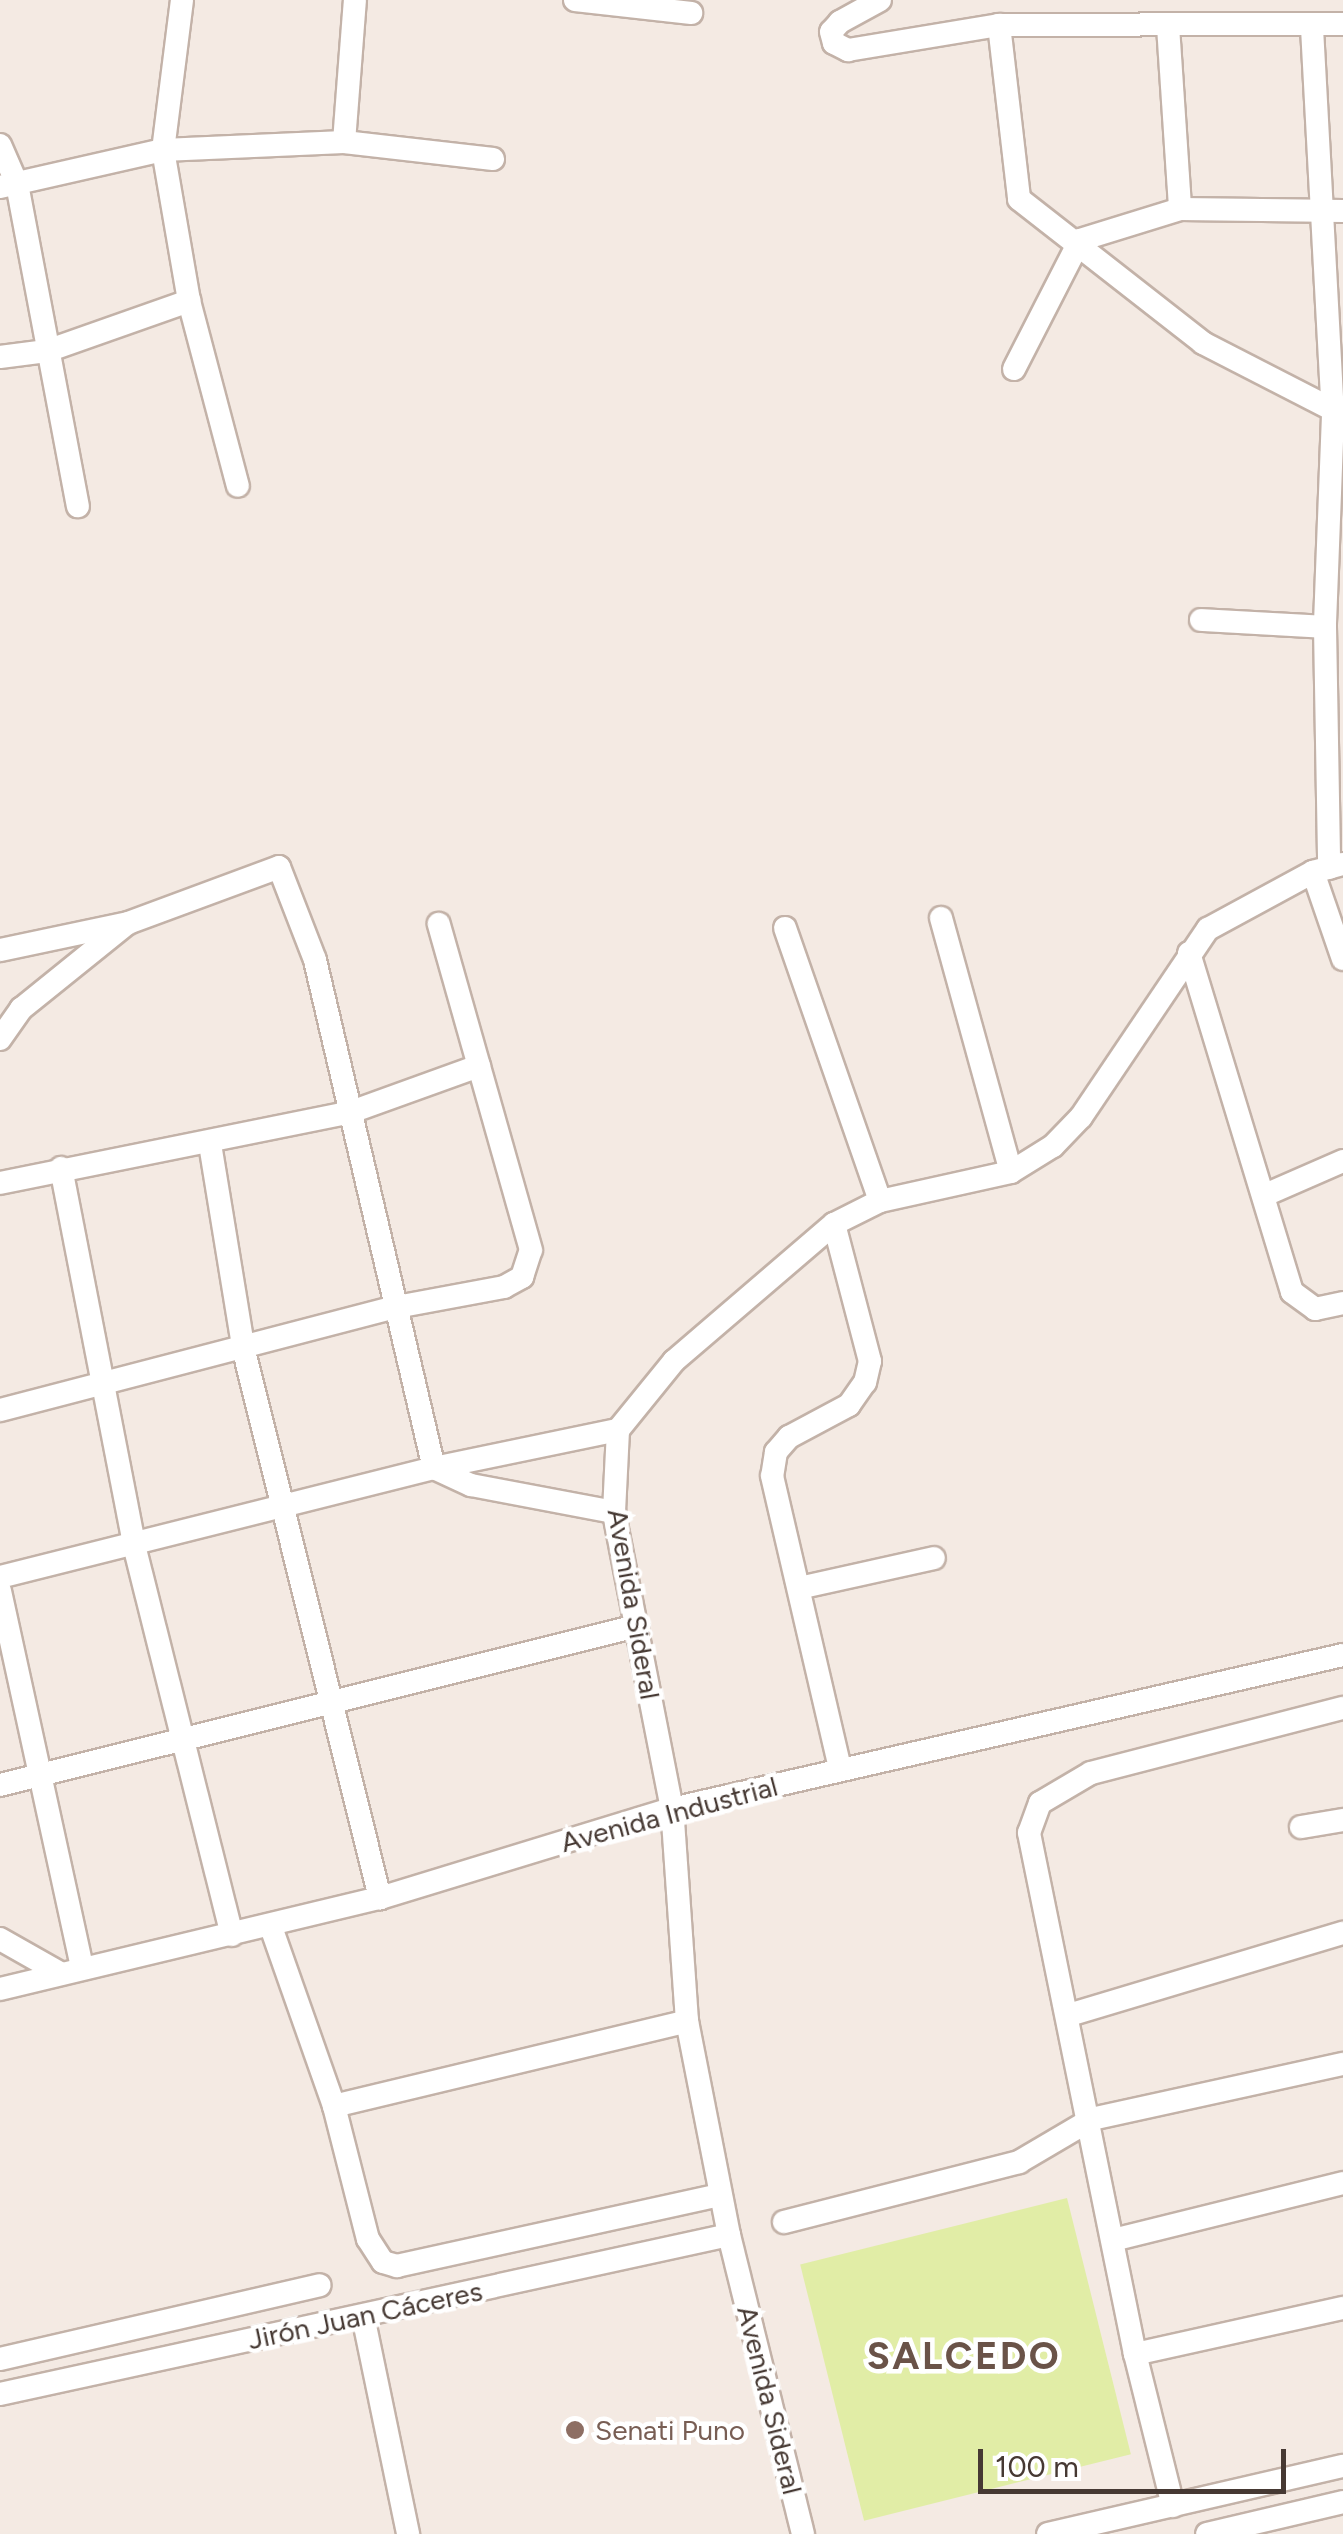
<!DOCTYPE html>
<meta charset="utf-8">
<style>
body{margin:0}
#map{position:relative;width:1343px;height:2534px;overflow:hidden;background:#f4eae3;font-family:Figtree,sans-serif}
div>[style]{position:absolute}
.green>*{inset:0;background:#e1eda6;transform-origin:0 0}
.roads{filter:drop-shadow(2px 0 #c3b2a8) drop-shadow(-2px 0 #c3b2a8) drop-shadow(0 2px #c3b2a8) drop-shadow(0 -2px #c3b2a8)}
.minor>*{height:22px;margin:-11px;padding:0 11px;transform-origin:11px;border-radius:11px;background:#fff}
.dots>*{width:28px;height:28px;translate:-50% -50%;box-sizing:border-box;border:5px solid #fff;border-radius:50%}
span{translate:-50% -50%;white-space:nowrap;text-align:center;line-height:1.15;-webkit-text-stroke:9px #fff;paint-order:stroke}
.street-label{font-size:28px;color:#463933}
.education-label{font-size:28px;color:#785e54}
.left{translate:0 -50%;text-align:left}
.district-label{font-size:38px;color:#6a5348;font-weight:700;letter-spacing:2.5px}
.scale{position:absolute;left:978px;top:2449px;width:308px;height:45px;box-sizing:border-box;border:5px solid #463933;border-top:0;padding-left:12px;font-size:30px;line-height:35px;white-space:nowrap;color:#463933;-webkit-text-stroke:8px #fff;paint-order:stroke}
</style>
<div id="map">
<div class="green">
<i style="left:1067px;top:2198px;width:264px;height:275px;rotate:76deg"></i>
</div>
<div class="roads">
<div class="minor">
<i style="left:182px;top:0;width:151px;rotate:97.2deg"></i>
<i style="left:163px;top:150px;width:153px;rotate:80.2deg"></i>
<i style="left:189px;top:301px;width:191px;rotate:75.2deg"></i>
<i style="left:575px;top:0;width:117px;rotate:6.4deg"></i>
<i style="left:880px;top:0;width:46px;rotate:151.2deg"></i>
<i style="left:840px;top:22px;width:13px;rotate:132deg"></i>
<i style="left:831px;top:32px;width:11px;rotate:75deg"></i>
<i style="left:834px;top:43px;width:16px;rotate:27deg"></i>
<i style="left:848px;top:50px;width:153px;rotate:-9.4deg"></i>
<i style="left:999px;top:25px;width:344px;rotate:-0.2deg"></i>
<i style="left:999px;top:25px;width:175px;rotate:83.4deg"></i>
<i style="left:1019px;top:199px;width:234px;rotate:38deg"></i>
<i style="left:1203px;top:343px;width:157px;rotate:27.2deg"></i>
<i style="left:1168px;top:26px;width:183px;rotate:86.2deg"></i>
<i style="left:1312px;top:28px;width:388px;rotate:86.9deg"></i>
<i style="left:1333px;top:415px;width:212px;rotate:92.2deg"></i>
<i style="left:1325px;top:627px;width:241px;rotate:89deg"></i>
<i style="left:344px;top:142px;width:142px;rotate:-85.6deg"></i>
<i style="left:0;top:145px;width:43px;rotate:66.4deg"></i>
<i style="left:17px;top:184px;width:328px;rotate:79.3deg"></i>
<i style="left:0;top:187px;width:167px;rotate:-12.8deg"></i>
<i style="left:163px;top:150px;width:181px;rotate:-2.5deg"></i>
<i style="left:344px;top:142px;width:150px;rotate:6.5deg"></i>
<i style="left:0;top:357px;width:47px;rotate:-7.3deg"></i>
<i style="left:47px;top:351px;width:151px;rotate:-19.4deg"></i>
<i style="left:1014px;top:369px;width:145px;rotate:-62.9deg"></i>
<i style="left:1080px;top:240px;width:105px;rotate:-17.2deg"></i>
<i style="left:1180px;top:209px;width:163px;rotate:0.7deg"></i>
<i style="left:1201px;top:620px;width:124px;rotate:3.2deg"></i>
<i style="left:1313px;top:872px;width:92px;rotate:71deg"></i>
<i style="left:941px;top:918px;width:263px;rotate:74.6deg"></i>
<i style="left:785px;top:928px;width:289px;rotate:70.8deg"></i>
<i style="left:0;top:950px;width:131px;rotate:-11.9deg"></i>
<i style="left:128px;top:923px;width:161px;rotate:-20.3deg"></i>
<i style="left:279px;top:867px;width:100px;rotate:68.8deg"></i>
<i style="left:315px;top:960px;width:522px;rotate:76.82deg"></i>
<i style="left:434px;top:1468px;width:41px;rotate:24.7deg"></i>
<i style="left:471px;top:1485px;width:146px;rotate:10.7deg"></i>
<i style="left:1189px;top:953px;width:354px;rotate:73.1deg"></i>
<i style="left:1292px;top:1292px;width:29px;rotate:36deg"></i>
<i style="left:1315px;top:1309px;width:29px;rotate:-12deg"></i>
<i style="left:0;top:1039px;width:37px;rotate:-55deg"></i>
<i style="left:21px;top:1009px;width:134px;rotate:-38.9deg"></i>
<i style="left:210px;top:1144px;width:210px;rotate:80.7deg"></i>
<i style="left:244px;top:1351px;width:564px;rotate:76.04deg"></i>
<i style="left:61px;top:1168px;width:384px;rotate:79deg"></i>
<i style="left:134px;top:1545px;width:402px;rotate:75.9deg"></i>
<i style="left:0;top:1183px;width:358px;rotate:-11.4deg"></i>
<i style="left:351px;top:1112px;width:136px;rotate:-19.8deg"></i>
<i style="left:1265px;top:1195px;width:85px;rotate:-23.6deg"></i>
<i style="left:834px;top:1224px;width:142px;rotate:75.3deg"></i>
<i style="left:870px;top:1361px;width:22px;rotate:103deg"></i>
<i style="left:865px;top:1382px;width:28px;rotate:125deg"></i>
<i style="left:849px;top:1405px;width:68px;rotate:151.9deg"></i>
<i style="left:789px;top:1437px;width:20px;rotate:131deg"></i>
<i style="left:776px;top:1452px;width:24px;rotate:99deg"></i>
<i style="left:772px;top:1476px;width:301px;rotate:76.9deg"></i>
<i style="left:0;top:1410px;width:404px;rotate:-14.6deg"></i>
<i style="left:391px;top:1308px;width:115px;rotate:-10.5deg"></i>
<i style="left:504px;top:1287px;width:21px;rotate:-29deg"></i>
<i style="left:522px;top:1277px;width:28px;rotate:-72deg"></i>
<i style="left:531px;top:1250px;width:339px;rotate:-105.8deg"></i>
<i style="left:0;top:1577px;width:447px;rotate:-14.1deg"></i>
<i style="left:434px;top:1468px;width:188px;rotate:-11.7deg"></i>
<i style="left:799px;top:1588px;width:138px;rotate:-12.5deg"></i>
<i style="left:0;top:1591px;width:385px;rotate:77.7deg"></i>
<i style="left:0;top:1785px;width:657px;rotate:-14.02deg"></i>
<i style="left:1301px;top:1827px;width:43px;rotate:-9.5deg"></i>
<i style="left:271px;top:1927px;width:190px;rotate:70.6deg"></i>
<i style="left:334px;top:2106px;width:137px;rotate:75.7deg"></i>
<i style="left:368px;top:2239px;width:27px;rotate:57deg"></i>
<i style="left:383px;top:2262px;width:15px;rotate:16deg"></i>
<i style="left:397px;top:2266px;width:331px;rotate:-12.4deg"></i>
<i style="left:0;top:1939px;width:69px;rotate:29.5deg"></i>
<i style="left:0;top:1989px;width:391px;rotate:-13.5deg"></i>
<i style="left:380px;top:1898px;width:305px;rotate:-17deg"></i>
<i style="left:672px;top:1809px;width:688px;rotate:-12.93deg"></i>
<i style="left:1069px;top:2015px;width:286px;rotate:-16.7deg"></i>
<i style="left:334px;top:2106px;width:363px;rotate:-13.5deg"></i>
<i style="left:784px;top:2222px;width:243px;rotate:-14.3deg"></i>
<i style="left:1019px;top:2162px;width:85px;rotate:-30.5deg"></i>
<i style="left:1092px;top:2119px;width:257px;rotate:-12.4deg"></i>
<i style="left:1113px;top:2240px;width:237px;rotate:-13.9deg"></i>
<i style="left:363px;top:2316px;width:223px;rotate:78.3deg"></i>
<i style="left:1135px;top:2354px;width:213px;rotate:-12.5deg"></i>
<i style="left:0;top:2359px;width:328px;rotate:-13deg"></i>
<i style="left:0;top:2394px;width:746px;rotate:-12.3deg"></i>
<i style="left:1173px;top:2506px;width:157px;rotate:-104deg"></i>
<i style="left:1135px;top:2354px;width:532px;rotate:-101.5deg"></i>
<i style="left:1029px;top:1833px;width:32px;rotate:-70deg"></i>
<i style="left:1040px;top:1803px;width:59px;rotate:-30.5deg"></i>
<i style="left:1091px;top:1773px;width:260px;rotate:-14.5deg"></i>
<i style="left:803px;top:2534px;width:308px;rotate:-103.9deg"></i>
<i style="left:729px;top:2235px;width:218px;rotate:-101.1deg"></i>
<i style="left:687px;top:2021px;width:213px;rotate:-94deg"></i>
<i style="left:672px;top:1809px;width:303px;rotate:-101.1deg"></i>
<i style="left:614px;top:1512px;width:82px;rotate:-87.2deg"></i>
<i style="left:618px;top:1430px;width:89px;rotate:-50.9deg"></i>
<i style="left:674px;top:1361px;width:211px;rotate:-40.6deg"></i>
<i style="left:834px;top:1224px;width:51px;rotate:-26.6deg"></i>
<i style="left:880px;top:1201px;width:134px;rotate:-12.5deg"></i>
<i style="left:1011px;top:1172px;width:49px;rotate:-31.8deg"></i>
<i style="left:1053px;top:1146px;width:40px;rotate:-46deg"></i>
<i style="left:1081px;top:1117px;width:227px;rotate:-56deg"></i>
<i style="left:1208px;top:929px;width:119px;rotate:-28.5deg"></i>
<i style="left:1313px;top:872px;width:31px;rotate:-15deg"></i>
<i style="left:1048px;top:2534px;width:303px;rotate:-13deg"></i>
<i style="left:1207px;top:2534px;width:140px;rotate:-13.2deg"></i>
</div>
</div>
<div class="dots">
<i style="left:575px;top:2430px;background:#8d6e63"></i>
</div>
<div class="street-label">
<span style="left:634px;top:1604px;rotate:80deg">Avenida Sideral</span>
<span style="left:669px;top:1814px;rotate:-15deg">Avenida Industrial</span>
<span style="left:365px;top:2315px;rotate:-12deg">Jirón Juan Cáceres</span>
<span style="left:770px;top:2400px;rotate:76deg">Avenida Sideral</span>
</div>
<div class="education-label">
<span class="left" style="left:595px;top:2430px">Senati Puno</span>
</div>
<div class="district-label">
<span style="left:964px;top:2357px">SALCEDO</span>
</div>
<div class="scale">100 m</div>
</div>
